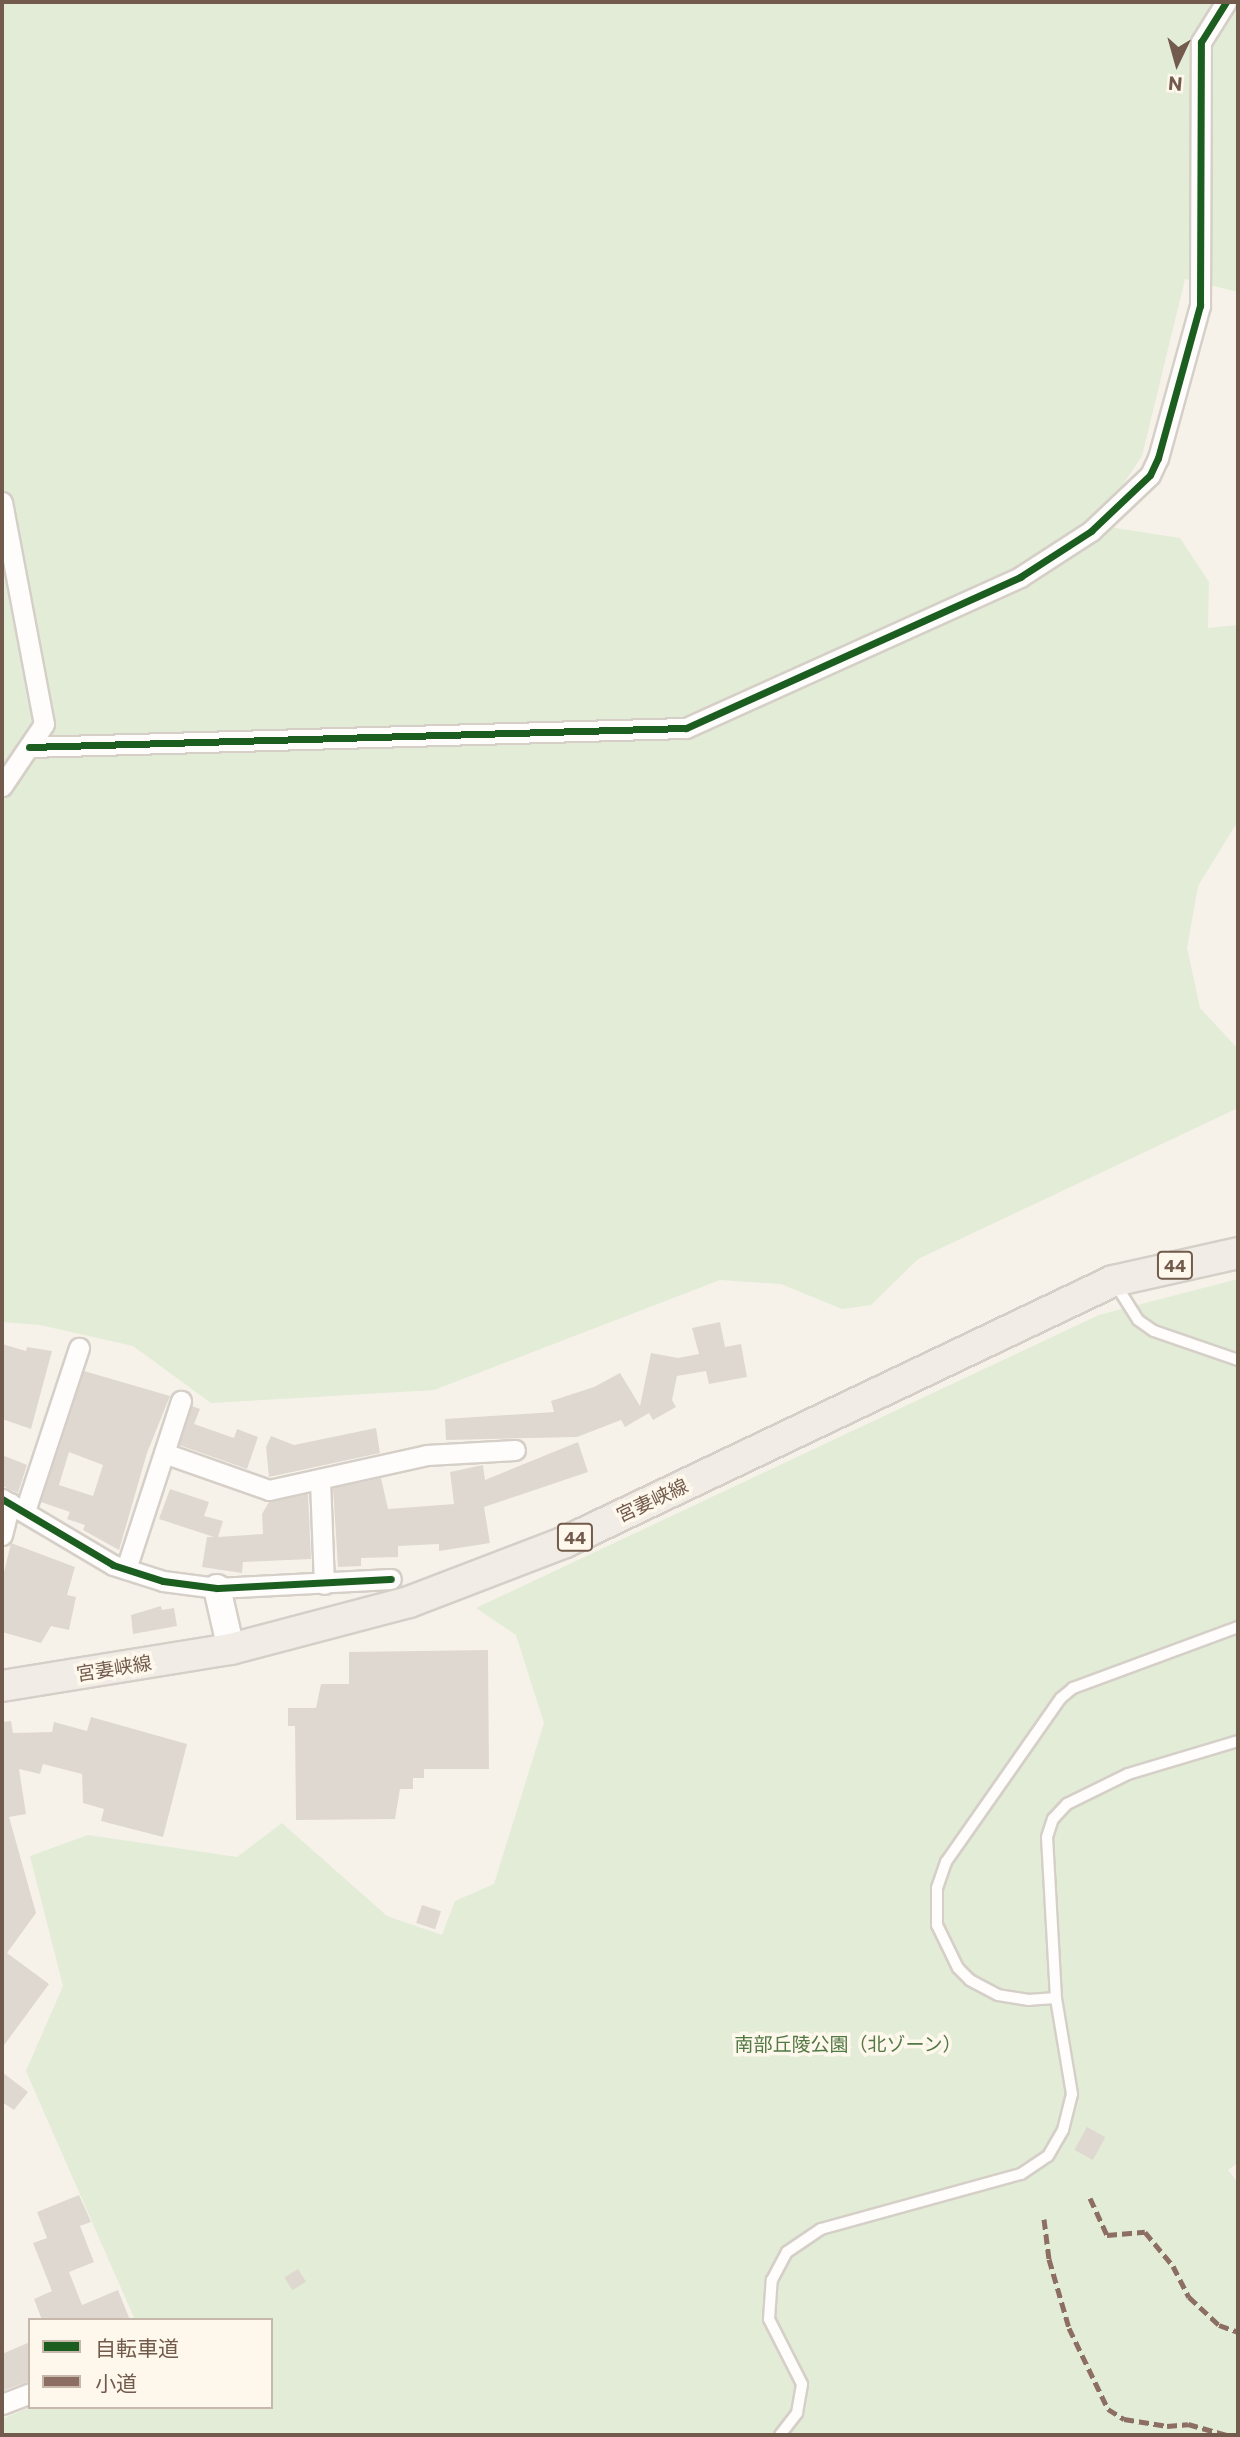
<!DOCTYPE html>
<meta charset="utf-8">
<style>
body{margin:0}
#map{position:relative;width:1240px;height:2437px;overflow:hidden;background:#f6f2ea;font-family:Commissioner,"Noto Sans JP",sans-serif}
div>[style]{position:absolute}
.green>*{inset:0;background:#e2ecd6}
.building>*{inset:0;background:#dfd8d0;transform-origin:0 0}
.roads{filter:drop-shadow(2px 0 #d5cfc8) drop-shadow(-2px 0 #d5cfc8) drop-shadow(0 2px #d5cfc8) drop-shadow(0 -2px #d5cfc8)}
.lane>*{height:10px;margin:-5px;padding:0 5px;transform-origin:5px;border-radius:5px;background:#fefdfc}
.street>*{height:19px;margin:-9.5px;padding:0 9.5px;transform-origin:9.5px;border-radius:9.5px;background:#fefdfc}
.secondary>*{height:26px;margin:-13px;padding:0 13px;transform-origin:13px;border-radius:13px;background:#fefdfc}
.primary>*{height:30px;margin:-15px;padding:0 15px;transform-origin:15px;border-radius:15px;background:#f1ede6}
.quiet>*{height:5px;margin-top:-2.5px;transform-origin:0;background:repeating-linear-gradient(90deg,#8d6e63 0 10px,transparent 0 15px)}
.cycleway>*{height:7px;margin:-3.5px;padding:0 3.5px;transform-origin:3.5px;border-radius:3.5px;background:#1b5e20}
span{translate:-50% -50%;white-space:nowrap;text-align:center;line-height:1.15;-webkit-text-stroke:7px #fef7eb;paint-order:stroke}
.shield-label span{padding:2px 5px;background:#fef7eb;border:2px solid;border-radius:5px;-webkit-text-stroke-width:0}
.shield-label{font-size:18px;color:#725b4c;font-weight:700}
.street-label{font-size:19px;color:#725b4c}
.park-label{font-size:19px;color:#527845}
.frame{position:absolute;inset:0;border:4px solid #725b4c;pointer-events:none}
.legend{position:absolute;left:28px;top:2318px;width:245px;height:91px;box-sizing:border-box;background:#fef7eb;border:2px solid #c6b9ab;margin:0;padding:9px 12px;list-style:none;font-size:21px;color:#725b4c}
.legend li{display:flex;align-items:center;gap:14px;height:35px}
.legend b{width:35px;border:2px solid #c6b9ab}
.north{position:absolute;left:1142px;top:28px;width:70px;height:70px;-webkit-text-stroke:5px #fef7eb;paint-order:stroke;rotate:185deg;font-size:19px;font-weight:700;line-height:28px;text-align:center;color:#725b4c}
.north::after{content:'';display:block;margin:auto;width:24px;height:32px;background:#725b4c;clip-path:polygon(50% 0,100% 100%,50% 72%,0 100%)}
</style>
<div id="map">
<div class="green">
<i style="clip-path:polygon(2px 2px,1238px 2px,1238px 292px,1185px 279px,1142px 456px,1096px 525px,1180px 538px,1209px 582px,1208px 628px,1238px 625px,1238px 821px,1198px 886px,1187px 948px,1200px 1008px,1238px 1049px,1238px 1108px,918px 1259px,871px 1305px,842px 1309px,781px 1284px,720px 1280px,434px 1390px,211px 1403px,133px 1346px,40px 1325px,2px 1322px)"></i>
<i style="clip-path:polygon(1238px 1279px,1238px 2163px,1228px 2170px,1238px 2183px,1238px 2435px,2px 2435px,2px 2419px,31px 2407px,271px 2407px,271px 2320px,135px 2320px,26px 2071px,63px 1986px,30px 1856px,88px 1835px,237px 1857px,282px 1823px,387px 1916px,442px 1935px,455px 1901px,494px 1884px,544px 1723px,516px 1635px,476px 1608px,1099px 1315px)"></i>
</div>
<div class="building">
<i style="clip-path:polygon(720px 1322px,725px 1347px,741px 1344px,747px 1377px,709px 1384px,706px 1371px,677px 1376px,672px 1400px,676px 1407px,653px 1420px,649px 1413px,625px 1427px,621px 1420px,577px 1437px,446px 1440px,445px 1419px,554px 1412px,551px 1401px,594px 1387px,620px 1373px,640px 1406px,651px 1353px,678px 1358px,699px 1354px,692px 1328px)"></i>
<i style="clip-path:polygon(2px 1344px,26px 1351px,27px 1347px,52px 1351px,31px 1429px,2px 1419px)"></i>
<i style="clip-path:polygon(evenodd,84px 1371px,170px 1396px,147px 1453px,119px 1550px,83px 1530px,85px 1525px,67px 1519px,70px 1512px,41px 1502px,84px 1371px,69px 1452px,103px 1465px,93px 1496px,59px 1485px,69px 1452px)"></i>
<i style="clip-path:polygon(192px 1406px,200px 1409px,194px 1424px,234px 1438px,237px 1429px,258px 1437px,247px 1469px,179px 1445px)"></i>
<i style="clip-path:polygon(376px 1428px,380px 1453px,269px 1477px,266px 1447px,271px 1436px,294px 1445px)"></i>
<i style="clip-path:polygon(578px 1442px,588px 1472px,484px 1507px,490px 1543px,439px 1551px,439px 1544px,398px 1546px,398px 1557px,361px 1558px,361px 1566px,338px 1567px,333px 1488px,381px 1478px,388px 1509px,454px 1504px,450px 1472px,483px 1465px,485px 1480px)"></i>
<i style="clip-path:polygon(2px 1455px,27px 1465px,18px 1493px,2px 1486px)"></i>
<i style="clip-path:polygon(170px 1489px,209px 1502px,204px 1516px,223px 1521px,218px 1537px,263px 1534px,262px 1514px,269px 1502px,308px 1494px,311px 1559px,243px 1562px,242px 1573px,202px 1567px,207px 1537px,214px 1537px,159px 1519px)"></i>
<i style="clip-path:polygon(11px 1543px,75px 1567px,67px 1595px,76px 1597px,69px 1630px,51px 1626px,41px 1643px,2px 1632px,2px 1581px)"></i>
<i style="clip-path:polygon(161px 1606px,162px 1610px,174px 1608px,177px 1626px,133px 1634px,131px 1615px)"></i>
<i style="clip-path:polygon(488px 1650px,489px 1769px,424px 1769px,424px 1778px,413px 1778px,413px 1789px,400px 1789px,395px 1819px,296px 1820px,295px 1726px,288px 1726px,288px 1708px,316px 1708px,321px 1684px,349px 1684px,349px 1652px)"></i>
<i style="clip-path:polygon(91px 1717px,187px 1744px,163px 1837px,101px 1821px,104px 1809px,83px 1803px,82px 1774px,43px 1764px,40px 1774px,19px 1769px,26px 1814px,9px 1817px,36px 1913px,7px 1953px,49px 1984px,2px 2048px,2px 1722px,11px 1721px,13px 1733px,52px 1732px,54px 1722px,87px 1731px)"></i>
<i style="left:422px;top:1905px;width:20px;height:19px;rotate:18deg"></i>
<i style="clip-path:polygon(2px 2072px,28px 2092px,14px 2110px,2px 2102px)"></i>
<i style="left:1087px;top:2127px;width:21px;height:26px;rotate:29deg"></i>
<i style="clip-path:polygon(79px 2195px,91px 2222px,80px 2226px,94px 2262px,69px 2272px,82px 2305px,118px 2290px,130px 2320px,42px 2320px,34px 2299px,52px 2291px,33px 2243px,47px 2238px,37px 2212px)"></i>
<i style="left:298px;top:2269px;width:15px;height:16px;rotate:58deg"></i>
<i style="clip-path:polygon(30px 2342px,30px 2381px,2px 2391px,2px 2354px)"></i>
</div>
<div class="roads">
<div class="lane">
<i style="left:1116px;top:1285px;width:41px;rotate:57.8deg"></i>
<i style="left:1138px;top:1320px;width:19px;rotate:35deg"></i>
<i style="left:1154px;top:1331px;width:89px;rotate:19deg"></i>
<i style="left:1056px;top:1998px;width:27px;rotate:176deg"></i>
<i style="left:1029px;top:2000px;width:31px;rotate:-171deg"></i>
<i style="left:998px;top:1995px;width:32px;rotate:-152deg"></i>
<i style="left:970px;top:1980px;width:17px;rotate:-135deg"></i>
<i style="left:958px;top:1968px;width:48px;rotate:-116deg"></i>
<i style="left:937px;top:1925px;width:37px;rotate:-90deg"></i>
<i style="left:937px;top:1888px;width:28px;rotate:-71deg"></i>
<i style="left:946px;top:1862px;width:200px;rotate:-55deg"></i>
<i style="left:1061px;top:1698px;width:16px;rotate:-40deg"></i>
<i style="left:1073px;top:1688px;width:176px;rotate:-20.3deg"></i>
<i style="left:780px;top:2435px;width:28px;rotate:-52deg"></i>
<i style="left:797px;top:2413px;width:29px;rotate:-80deg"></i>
<i style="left:802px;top:2384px;width:73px;rotate:-116.9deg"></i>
<i style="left:769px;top:2319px;width:39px;rotate:-86deg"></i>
<i style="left:772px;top:2280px;width:32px;rotate:-62deg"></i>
<i style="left:787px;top:2252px;width:41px;rotate:-34.1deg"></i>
<i style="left:821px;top:2229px;width:207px;rotate:-15.4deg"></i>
<i style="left:1021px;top:2174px;width:32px;rotate:-34deg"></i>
<i style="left:1048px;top:2156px;width:30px;rotate:-60deg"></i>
<i style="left:1063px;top:2130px;width:37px;rotate:-76deg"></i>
<i style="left:1072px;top:2094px;width:97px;rotate:-99.5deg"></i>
<i style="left:1056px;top:1998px;width:161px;rotate:-93.2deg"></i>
<i style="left:1047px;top:1837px;width:19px;rotate:-72deg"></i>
<i style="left:1053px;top:1819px;width:21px;rotate:-47deg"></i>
<i style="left:1067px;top:1804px;width:68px;rotate:-26.2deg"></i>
<i style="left:1128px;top:1774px;width:115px;rotate:-16.7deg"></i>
</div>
<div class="street">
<i style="left:2px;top:502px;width:226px;rotate:79.3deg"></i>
<i style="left:44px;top:724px;width:75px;rotate:124.1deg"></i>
<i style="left:29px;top:747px;width:657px;rotate:-1.66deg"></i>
<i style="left:686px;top:728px;width:367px;rotate:-24.3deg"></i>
<i style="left:1020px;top:577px;width:85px;rotate:-32.9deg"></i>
<i style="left:1091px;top:531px;width:81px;rotate:-43.5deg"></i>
<i style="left:1150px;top:475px;width:19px;rotate:-65deg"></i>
<i style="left:1158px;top:458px;width:158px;rotate:-74.6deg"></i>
<i style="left:1200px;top:306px;width:264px;rotate:-89.8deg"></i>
<i style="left:1201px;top:42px;width:47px;rotate:-58deg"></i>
<i style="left:164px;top:1453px;width:111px;rotate:19.4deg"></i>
<i style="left:269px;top:1490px;width:162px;rotate:-12.5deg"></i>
<i style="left:427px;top:1455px;width:88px;rotate:-3.3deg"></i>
<i style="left:320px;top:1480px;width:104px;rotate:87.8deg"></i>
<i style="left:2px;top:1499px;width:129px;rotate:30.7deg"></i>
<i style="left:113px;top:1565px;width:52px;rotate:17.7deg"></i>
<i style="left:163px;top:1581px;width:54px;rotate:7.4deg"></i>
<i style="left:217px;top:1588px;width:174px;rotate:-3deg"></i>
<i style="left:25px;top:1511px;width:172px;rotate:-71.7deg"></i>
<i style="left:2px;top:1535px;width:33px;rotate:-76deg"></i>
<i style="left:126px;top:1569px;width:177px;rotate:-71.9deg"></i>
<i style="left:2px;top:2404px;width:30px;rotate:-21deg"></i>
</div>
<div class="secondary">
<i style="left:217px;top:1588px;width:63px;rotate:77.1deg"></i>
</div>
<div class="primary">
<i style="left:2px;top:1686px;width:232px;rotate:-9.2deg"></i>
<i style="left:231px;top:1649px;width:184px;rotate:-14.8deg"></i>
<i style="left:409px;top:1602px;width:165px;rotate:-21deg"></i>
<i style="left:563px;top:1543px;width:609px;rotate:-25.47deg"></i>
<i style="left:1113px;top:1281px;width:128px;rotate:-12.6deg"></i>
</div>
</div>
<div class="quiet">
<i style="left:1090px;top:2198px;width:41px;rotate:65.3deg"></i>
<i style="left:1107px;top:2235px;width:38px;rotate:-5deg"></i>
<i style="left:1145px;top:2232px;width:44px;rotate:50.5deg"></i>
<i style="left:1173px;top:2266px;width:35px;rotate:63deg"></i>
<i style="left:1189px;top:2297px;width:41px;rotate:43deg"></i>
<i style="left:1219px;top:2325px;width:20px;rotate:20deg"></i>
<i style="left:1044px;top:2219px;width:40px;rotate:82.9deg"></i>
<i style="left:1049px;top:2259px;width:72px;rotate:73.8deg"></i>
<i style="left:1069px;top:2328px;width:90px;rotate:64.3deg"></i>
<i style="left:1108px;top:2409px;width:19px;rotate:32deg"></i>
<i style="left:1124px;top:2419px;width:44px;rotate:9.2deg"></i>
<i style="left:1167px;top:2426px;width:21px;rotate:-5deg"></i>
<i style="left:1188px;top:2424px;width:40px;rotate:16deg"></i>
</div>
<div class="cycleway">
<i style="left:29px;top:747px;width:657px;rotate:-1.66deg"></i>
<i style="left:686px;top:728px;width:367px;rotate:-24.3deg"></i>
<i style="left:1020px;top:577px;width:85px;rotate:-32.9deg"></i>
<i style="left:1091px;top:531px;width:81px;rotate:-43.5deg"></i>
<i style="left:1150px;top:475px;width:19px;rotate:-65deg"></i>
<i style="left:1158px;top:458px;width:158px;rotate:-74.6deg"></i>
<i style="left:1200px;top:306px;width:264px;rotate:-89.8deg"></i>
<i style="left:1201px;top:42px;width:47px;rotate:-58deg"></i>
<i style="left:2px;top:1499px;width:129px;rotate:30.7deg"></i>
<i style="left:113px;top:1565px;width:52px;rotate:17.7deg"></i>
<i style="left:163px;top:1581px;width:54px;rotate:7.4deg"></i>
<i style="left:217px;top:1588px;width:174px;rotate:-3deg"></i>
</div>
<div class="shield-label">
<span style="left:1175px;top:1265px">44</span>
<span style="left:575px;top:1537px">44</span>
</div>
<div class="street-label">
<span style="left:652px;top:1500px;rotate:-25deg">宮妻峡線</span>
<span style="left:114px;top:1668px;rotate:-9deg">宮妻峡線</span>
</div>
<div class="park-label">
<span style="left:848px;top:2044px">南部丘陵公園（北ゾーン）</span>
</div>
<div class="frame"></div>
<ul class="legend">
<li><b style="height:9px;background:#1b5e20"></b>自転車道</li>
<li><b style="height:9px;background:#8d6e63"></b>小道</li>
</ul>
<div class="north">N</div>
</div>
